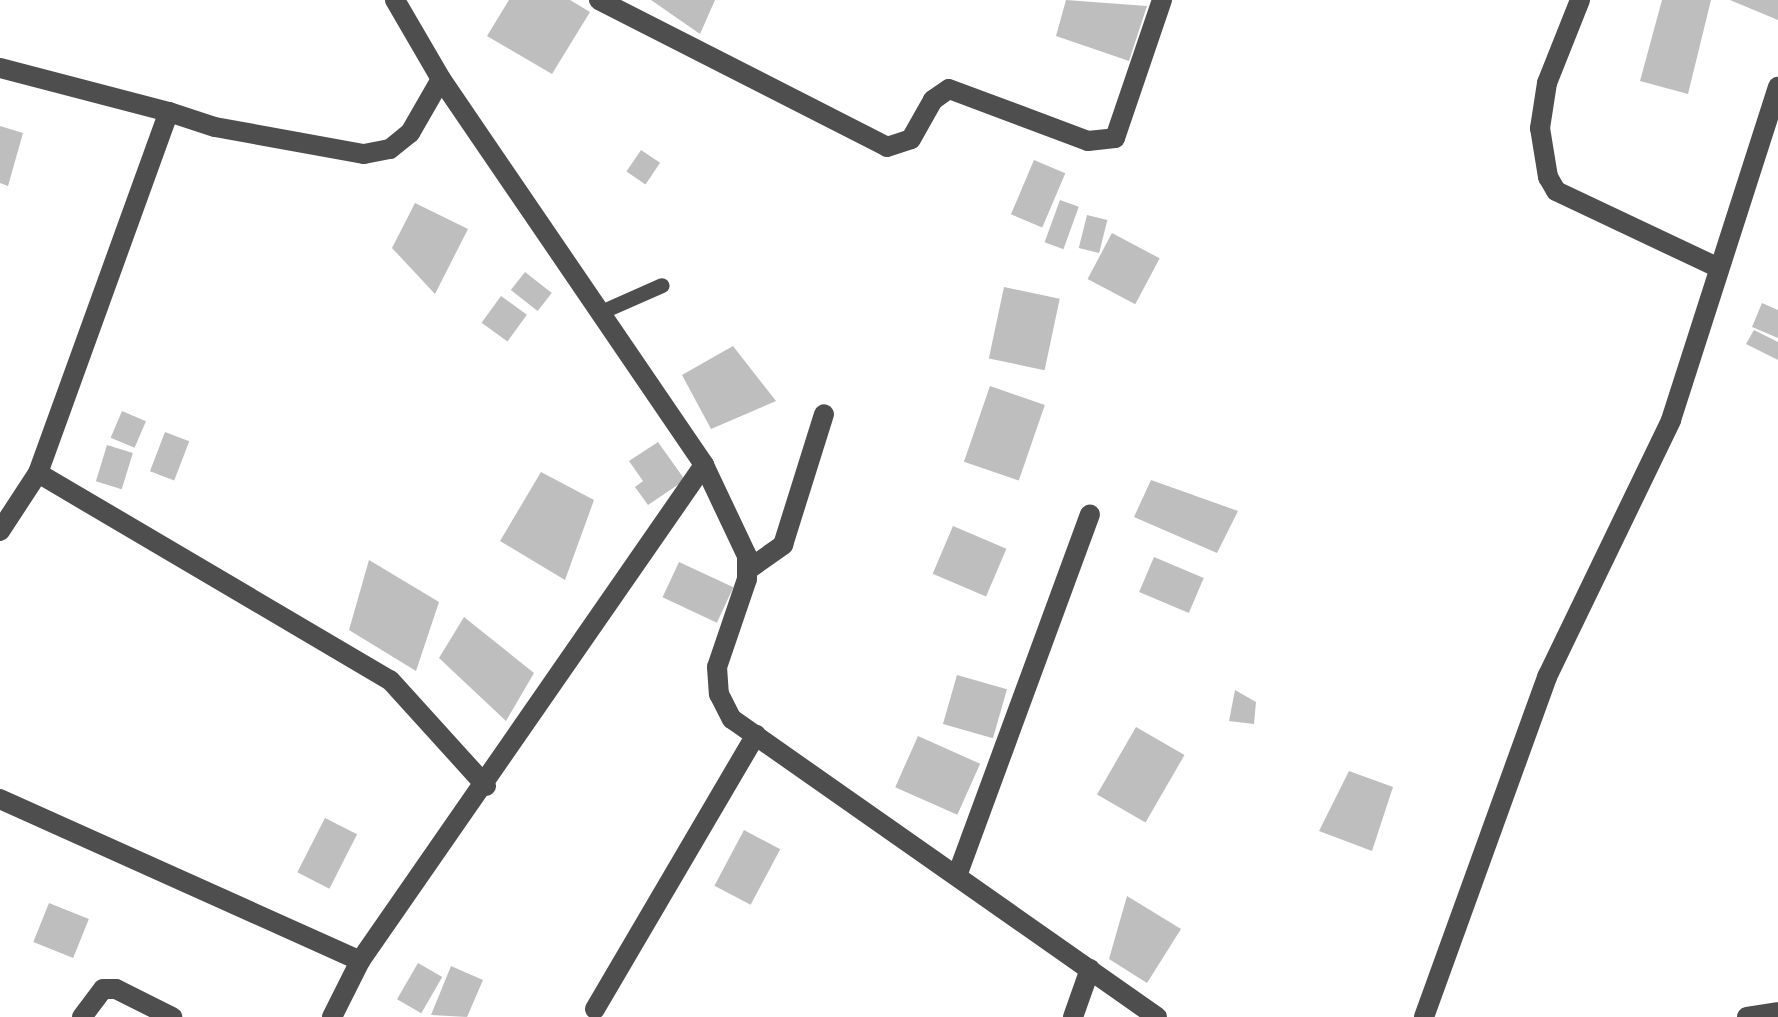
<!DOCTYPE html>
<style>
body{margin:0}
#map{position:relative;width:1778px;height:1017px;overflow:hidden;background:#fff;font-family:"Titillium Web",sans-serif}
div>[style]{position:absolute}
.building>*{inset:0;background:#bebebe;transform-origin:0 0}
.lane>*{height:15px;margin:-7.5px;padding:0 7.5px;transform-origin:7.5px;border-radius:7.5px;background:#4e4e4e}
.street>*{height:20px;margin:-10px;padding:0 10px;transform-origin:10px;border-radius:10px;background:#4e4e4e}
span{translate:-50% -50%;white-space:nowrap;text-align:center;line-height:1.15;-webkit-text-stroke:8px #fff;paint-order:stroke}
</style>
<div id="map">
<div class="building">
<i style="clip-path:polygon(509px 0,570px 0,590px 12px,552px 74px,487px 36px)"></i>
<i style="clip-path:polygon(651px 0,715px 0,700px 34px)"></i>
<i style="clip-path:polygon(1066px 0,1147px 6px,1129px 61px,1056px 36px)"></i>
<i style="clip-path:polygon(1662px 0,1711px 0,1688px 94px,1640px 81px)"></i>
<i style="clip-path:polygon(1730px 0,1778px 0,1778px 20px)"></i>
<i style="clip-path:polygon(0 126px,23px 133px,8px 186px,0 183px)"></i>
<i style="left:641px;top:150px;width:23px;height:26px;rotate:34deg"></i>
<i style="left:1034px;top:160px;width:34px;height:59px;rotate:23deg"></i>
<i style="left:1060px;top:200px;width:20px;height:45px;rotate:20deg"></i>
<i style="clip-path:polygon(415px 203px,468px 229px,435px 294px,392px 248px)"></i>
<i style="left:1087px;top:215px;width:21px;height:34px;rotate:14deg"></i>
<i style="left:1112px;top:233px;width:54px;height:52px;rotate:28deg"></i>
<i style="left:525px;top:272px;width:34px;height:23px;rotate:38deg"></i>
<i style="left:1004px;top:287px;width:57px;height:73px;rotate:12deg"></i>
<i style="left:501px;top:296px;width:32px;height:33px;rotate:36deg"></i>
<i style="clip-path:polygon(1762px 303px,1778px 310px,1778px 338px,1752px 327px)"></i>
<i style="clip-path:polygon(1754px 330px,1778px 342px,1778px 360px,1746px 344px)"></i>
<i style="clip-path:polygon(733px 346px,776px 401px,711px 429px,682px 375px)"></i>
<i style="left:990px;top:386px;width:58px;height:80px;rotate:19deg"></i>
<i style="left:122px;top:411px;width:26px;height:29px;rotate:23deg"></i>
<i style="left:165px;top:432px;width:26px;height:42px;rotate:21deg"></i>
<i style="clip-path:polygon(658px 442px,685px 480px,648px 505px,635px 487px,643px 481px,629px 461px)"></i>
<i style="left:107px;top:445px;width:27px;height:38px;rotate:17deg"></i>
<i style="clip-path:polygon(541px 472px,594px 500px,565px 580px,500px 541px)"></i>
<i style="clip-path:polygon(1151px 480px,1238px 511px,1217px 553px,1134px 517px)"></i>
<i style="left:953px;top:526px;width:58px;height:52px;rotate:23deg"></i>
<i style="left:1154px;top:557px;width:54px;height:38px;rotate:23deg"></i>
<i style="clip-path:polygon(369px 560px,439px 602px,416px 671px,349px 630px)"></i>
<i style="left:679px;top:562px;width:60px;height:39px;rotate:25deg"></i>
<i style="clip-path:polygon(464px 617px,534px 673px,506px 721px,439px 658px)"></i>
<i style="left:957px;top:675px;width:52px;height:51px;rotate:16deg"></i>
<i style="clip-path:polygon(1235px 690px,1256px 702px,1254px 724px,1229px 721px)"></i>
<i style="left:1136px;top:727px;width:56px;height:78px;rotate:30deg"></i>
<i style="left:918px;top:736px;width:68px;height:56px;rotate:24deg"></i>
<i style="clip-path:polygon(1349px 771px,1393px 787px,1372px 851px,1319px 831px)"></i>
<i style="left:325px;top:818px;width:36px;height:61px;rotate:27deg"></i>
<i style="left:744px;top:830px;width:41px;height:63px;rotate:28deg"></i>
<i style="clip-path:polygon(1127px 896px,1181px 929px,1147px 983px,1109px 959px)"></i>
<i style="left:49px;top:903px;width:43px;height:42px;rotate:22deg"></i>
<i style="left:418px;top:963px;width:28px;height:42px;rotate:30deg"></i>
<i style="clip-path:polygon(451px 966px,483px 980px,467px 1017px,431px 1015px)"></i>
</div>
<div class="lane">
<i style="left:603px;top:311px;width:64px;rotate:-23.8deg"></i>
</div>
<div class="street">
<i style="left:395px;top:0;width:91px;rotate:59.8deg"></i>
<i style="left:441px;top:79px;width:467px;rotate:55.7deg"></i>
<i style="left:704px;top:465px;width:101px;rotate:64.7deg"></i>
<i style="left:747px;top:556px;width:23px;rotate:90deg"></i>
<i style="left:747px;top:579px;width:93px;rotate:108.8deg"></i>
<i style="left:717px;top:667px;width:27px;rotate:86deg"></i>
<i style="left:719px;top:694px;width:28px;rotate:63deg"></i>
<i style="left:732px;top:719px;width:519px;rotate:35.04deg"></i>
<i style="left:599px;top:0;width:323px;rotate:27deg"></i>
<i style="left:887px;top:147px;width:25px;rotate:-18deg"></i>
<i style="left:911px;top:139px;width:45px;rotate:-60.6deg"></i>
<i style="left:933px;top:100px;width:19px;rotate:-35deg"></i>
<i style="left:949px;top:89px;width:148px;rotate:20.5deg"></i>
<i style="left:1088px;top:141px;width:27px;rotate:-6deg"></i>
<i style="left:1115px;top:138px;width:146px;rotate:-71.2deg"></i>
<i style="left:1580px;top:0;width:89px;rotate:111.7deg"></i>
<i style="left:1547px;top:83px;width:46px;rotate:98.8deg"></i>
<i style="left:1540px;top:128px;width:50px;rotate:80.7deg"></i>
<i style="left:1548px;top:177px;width:16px;rotate:60deg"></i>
<i style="left:1556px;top:191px;width:178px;rotate:25.3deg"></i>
<i style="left:0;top:68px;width:175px;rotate:14.6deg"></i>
<i style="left:38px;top:473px;width:408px;rotate:30.5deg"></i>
<i style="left:390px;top:680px;width:143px;rotate:47.8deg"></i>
<i style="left:0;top:531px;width:69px;rotate:-56.8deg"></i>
<i style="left:38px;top:473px;width:384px;rotate:-70.1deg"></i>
<i style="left:169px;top:112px;width:48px;rotate:18.1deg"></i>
<i style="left:215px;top:127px;width:151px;rotate:10.3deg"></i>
<i style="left:364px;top:154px;width:26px;rotate:-11deg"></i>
<i style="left:390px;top:149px;width:26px;rotate:-39deg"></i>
<i style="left:410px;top:133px;width:62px;rotate:-60.1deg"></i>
<i style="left:749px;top:569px;width:42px;rotate:-35.2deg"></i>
<i style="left:783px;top:545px;width:137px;rotate:-72.6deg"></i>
<i style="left:0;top:799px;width:395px;rotate:24.2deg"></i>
<i style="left:958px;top:873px;width:382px;rotate:-69.8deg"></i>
<i style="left:595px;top:1009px;width:318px;rotate:-59.6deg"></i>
<i style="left:82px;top:1017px;width:35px;rotate:-53deg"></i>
<i style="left:103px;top:989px;width:13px"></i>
<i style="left:116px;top:989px;width:63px;rotate:26.6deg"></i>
<i style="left:332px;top:1017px;width:63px;rotate:-63.4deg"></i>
<i style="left:360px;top:961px;width:604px;rotate:-55.26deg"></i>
<i style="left:1073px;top:1017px;width:51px;rotate:-70.5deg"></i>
<i style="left:1424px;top:1017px;width:362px;rotate:-70.1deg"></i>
<i style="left:1547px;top:677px;width:285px;rotate:-64.2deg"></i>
<i style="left:1671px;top:420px;width:350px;rotate:-72.2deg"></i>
<i style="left:1747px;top:1017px;width:31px;rotate:-9deg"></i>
</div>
</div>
